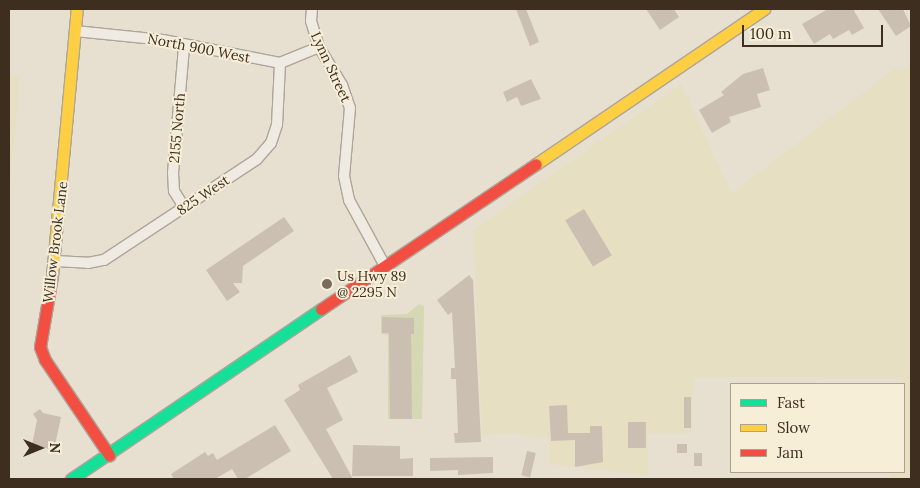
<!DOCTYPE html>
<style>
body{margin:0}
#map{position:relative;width:920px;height:488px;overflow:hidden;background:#e7e0d1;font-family:Lora,serif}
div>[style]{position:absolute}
.farmland>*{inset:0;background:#e6dfc2}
.green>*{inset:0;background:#d6d7b3}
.building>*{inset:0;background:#cbbfb2;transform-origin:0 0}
.roads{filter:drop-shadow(1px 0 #ada599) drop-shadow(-1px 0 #ada599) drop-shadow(0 1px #ada599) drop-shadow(0 -1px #ada599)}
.street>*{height:10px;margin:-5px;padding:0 5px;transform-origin:5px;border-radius:5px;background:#efebe3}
.fast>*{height:11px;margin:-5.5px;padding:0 5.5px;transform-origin:5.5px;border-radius:5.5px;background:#16e098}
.slow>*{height:11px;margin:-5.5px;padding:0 5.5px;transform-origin:5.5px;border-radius:5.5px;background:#ffcf43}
.jam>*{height:11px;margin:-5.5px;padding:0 5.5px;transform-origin:5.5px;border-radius:5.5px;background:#f24e42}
.dots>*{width:14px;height:14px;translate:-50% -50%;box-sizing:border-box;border:2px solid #f7eed8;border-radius:50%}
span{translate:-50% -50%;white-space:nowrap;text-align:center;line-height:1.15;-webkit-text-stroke:4px #f7eed8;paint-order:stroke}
.street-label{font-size:14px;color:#3d2e20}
.poi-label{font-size:14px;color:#3d2e20}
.left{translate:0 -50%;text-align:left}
.frame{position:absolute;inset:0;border:10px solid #3d2e20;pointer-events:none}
.legend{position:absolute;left:730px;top:383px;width:175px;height:90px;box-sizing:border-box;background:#f7eed8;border:1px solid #ada18e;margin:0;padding:6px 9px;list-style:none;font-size:15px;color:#3d2e20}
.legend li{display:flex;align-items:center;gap:10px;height:25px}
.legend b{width:25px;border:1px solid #ada18e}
.north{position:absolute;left:15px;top:423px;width:50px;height:50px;-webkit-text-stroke:4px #f7eed8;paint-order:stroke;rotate:90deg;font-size:14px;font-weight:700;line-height:20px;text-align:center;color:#3d2e20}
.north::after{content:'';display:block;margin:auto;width:18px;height:22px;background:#3d2e20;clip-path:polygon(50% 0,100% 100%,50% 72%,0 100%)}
.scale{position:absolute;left:742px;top:25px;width:141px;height:22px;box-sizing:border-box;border:2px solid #3d2e20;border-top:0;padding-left:6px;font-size:15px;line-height:18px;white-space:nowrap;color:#3d2e20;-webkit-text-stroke:4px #f7eed8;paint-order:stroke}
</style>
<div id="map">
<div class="farmland">
<i style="clip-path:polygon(911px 68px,911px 479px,890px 479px,890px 474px,904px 472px,903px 378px,694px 377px,693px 433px,648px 433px,648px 476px,549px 464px,549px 439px,514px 433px,482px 436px,473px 230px,681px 84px,732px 193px,894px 69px)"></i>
<i style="clip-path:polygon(9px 75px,20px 76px,9px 198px)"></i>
</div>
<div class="green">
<i style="clip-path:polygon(419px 304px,424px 306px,422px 419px,388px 419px,388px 335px,381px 334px,381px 315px,407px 314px)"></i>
</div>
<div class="building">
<i style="clip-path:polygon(516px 9px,526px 9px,539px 42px,530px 46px)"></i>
<i style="clip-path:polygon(646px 9px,674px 9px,679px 17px,660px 30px)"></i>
<i style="clip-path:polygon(828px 9px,853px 9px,864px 28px,852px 35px,849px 30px,833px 39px,830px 34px,814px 44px,802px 24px)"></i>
<i style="clip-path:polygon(878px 9px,903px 9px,911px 26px,896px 36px)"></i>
<i style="clip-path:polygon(763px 68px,770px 90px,757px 94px,761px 107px,729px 117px,731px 122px,712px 133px,699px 110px,724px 95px,721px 92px,743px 74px)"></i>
<i style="clip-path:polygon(531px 79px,541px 99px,521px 106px,517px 97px,507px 102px,503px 92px)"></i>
<i style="left:584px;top:209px;width:54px;height:22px;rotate:59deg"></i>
<i style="clip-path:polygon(284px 217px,294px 231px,243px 266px,242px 283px,233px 283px,240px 292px,227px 301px,206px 270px)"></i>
<i style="clip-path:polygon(469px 275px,473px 280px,481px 442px,455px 443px,454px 433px,458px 433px,456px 379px,451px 379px,451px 368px,455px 368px,452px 312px,448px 315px,437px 300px)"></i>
<i style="clip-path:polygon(382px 317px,414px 318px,414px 334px,411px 334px,412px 419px,390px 419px,389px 333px,382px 333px)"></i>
<i style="clip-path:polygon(350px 355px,358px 372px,327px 388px,343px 420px,326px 429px,353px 479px,333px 479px,284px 400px,300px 390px,298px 385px)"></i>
<i style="left:684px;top:397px;width:7px;height:31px"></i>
<i style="clip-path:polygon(567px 405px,568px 433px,590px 433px,590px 426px,602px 426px,603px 462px,575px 467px,575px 440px,551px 441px,549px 406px)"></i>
<i style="clip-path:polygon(40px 409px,43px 413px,61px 417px,54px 450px,32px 445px,37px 420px,33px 414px)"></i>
<i style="left:628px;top:422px;width:18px;height:26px"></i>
<i style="clip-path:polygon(275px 425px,291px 451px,245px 479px,238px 479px,232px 469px,215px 479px,174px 479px,171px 474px,205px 452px,208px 456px,213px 453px,217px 460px)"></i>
<i style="left:677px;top:444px;width:10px;height:9px"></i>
<i style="clip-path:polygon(353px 445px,400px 446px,400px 459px,413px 458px,413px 476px,352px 476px)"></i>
<i style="left:527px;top:451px;width:9px;height:25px;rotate:13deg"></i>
<i style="left:694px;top:453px;width:8px;height:13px"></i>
<i style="clip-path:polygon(493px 457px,493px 473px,458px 475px,458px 470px,430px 471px,430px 458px)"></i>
</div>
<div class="roads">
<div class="street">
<i style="left:312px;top:9px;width:12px;rotate:95deg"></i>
<i style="left:311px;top:21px;width:27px;rotate:73deg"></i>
<i style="left:319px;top:47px;width:44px;rotate:58.8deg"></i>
<i style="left:342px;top:85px;width:24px;rotate:71deg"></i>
<i style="left:350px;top:108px;width:68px;rotate:95deg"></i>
<i style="left:344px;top:176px;width:25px;rotate:78deg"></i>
<i style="left:349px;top:200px;width:75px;rotate:61.4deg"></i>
<i style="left:75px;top:31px;width:88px;rotate:5.8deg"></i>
<i style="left:163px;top:40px;width:119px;rotate:11.1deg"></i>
<i style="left:280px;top:63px;width:42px;rotate:-22.3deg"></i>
<i style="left:184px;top:207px;width:19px;rotate:-122deg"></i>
<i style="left:174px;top:191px;width:18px;rotate:-93deg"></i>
<i style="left:173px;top:173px;width:127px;rotate:-85deg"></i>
<i style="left:55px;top:261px;width:33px;rotate:3deg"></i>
<i style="left:88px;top:263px;width:16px;rotate:-11deg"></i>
<i style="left:104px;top:260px;width:183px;rotate:-33.4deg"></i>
<i style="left:257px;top:159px;width:21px;rotate:-49deg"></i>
<i style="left:271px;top:143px;width:19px;rotate:-72deg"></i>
<i style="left:277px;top:125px;width:62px;rotate:-87.2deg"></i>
</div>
<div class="fast">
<i style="left:71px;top:479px;width:302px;rotate:-34.2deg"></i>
</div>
<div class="slow">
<i style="left:536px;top:164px;width:276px;rotate:-34.2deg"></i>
<i style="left:52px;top:276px;width:268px;rotate:-84.7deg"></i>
</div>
<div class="jam">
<i style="left:52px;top:276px;width:72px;rotate:99.6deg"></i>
<i style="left:40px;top:347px;width:14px;rotate:69deg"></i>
<i style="left:45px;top:360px;width:115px;rotate:56deg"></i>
<i style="left:321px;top:309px;width:259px;rotate:-34deg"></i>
</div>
</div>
<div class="dots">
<i style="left:327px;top:284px;background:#786c5e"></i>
</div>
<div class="street-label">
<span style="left:199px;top:48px;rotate:11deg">North 900 West</span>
<span style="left:331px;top:67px;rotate:65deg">Lynn Street</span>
<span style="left:177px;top:128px;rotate:-85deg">2155 North</span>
<span style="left:203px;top:195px;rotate:-34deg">825 West</span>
<span style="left:55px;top:242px;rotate:-83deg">Willow Brook Lane</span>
</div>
<div class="poi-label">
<span class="left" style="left:337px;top:284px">Us Hwy 89<br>@ 2295 N</span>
</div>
<div class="frame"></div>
<ul class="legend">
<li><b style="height:6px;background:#16e098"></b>Fast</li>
<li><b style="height:6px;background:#ffcf43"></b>Slow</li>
<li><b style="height:6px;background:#f24e42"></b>Jam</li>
</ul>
<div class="north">N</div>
<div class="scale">100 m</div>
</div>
